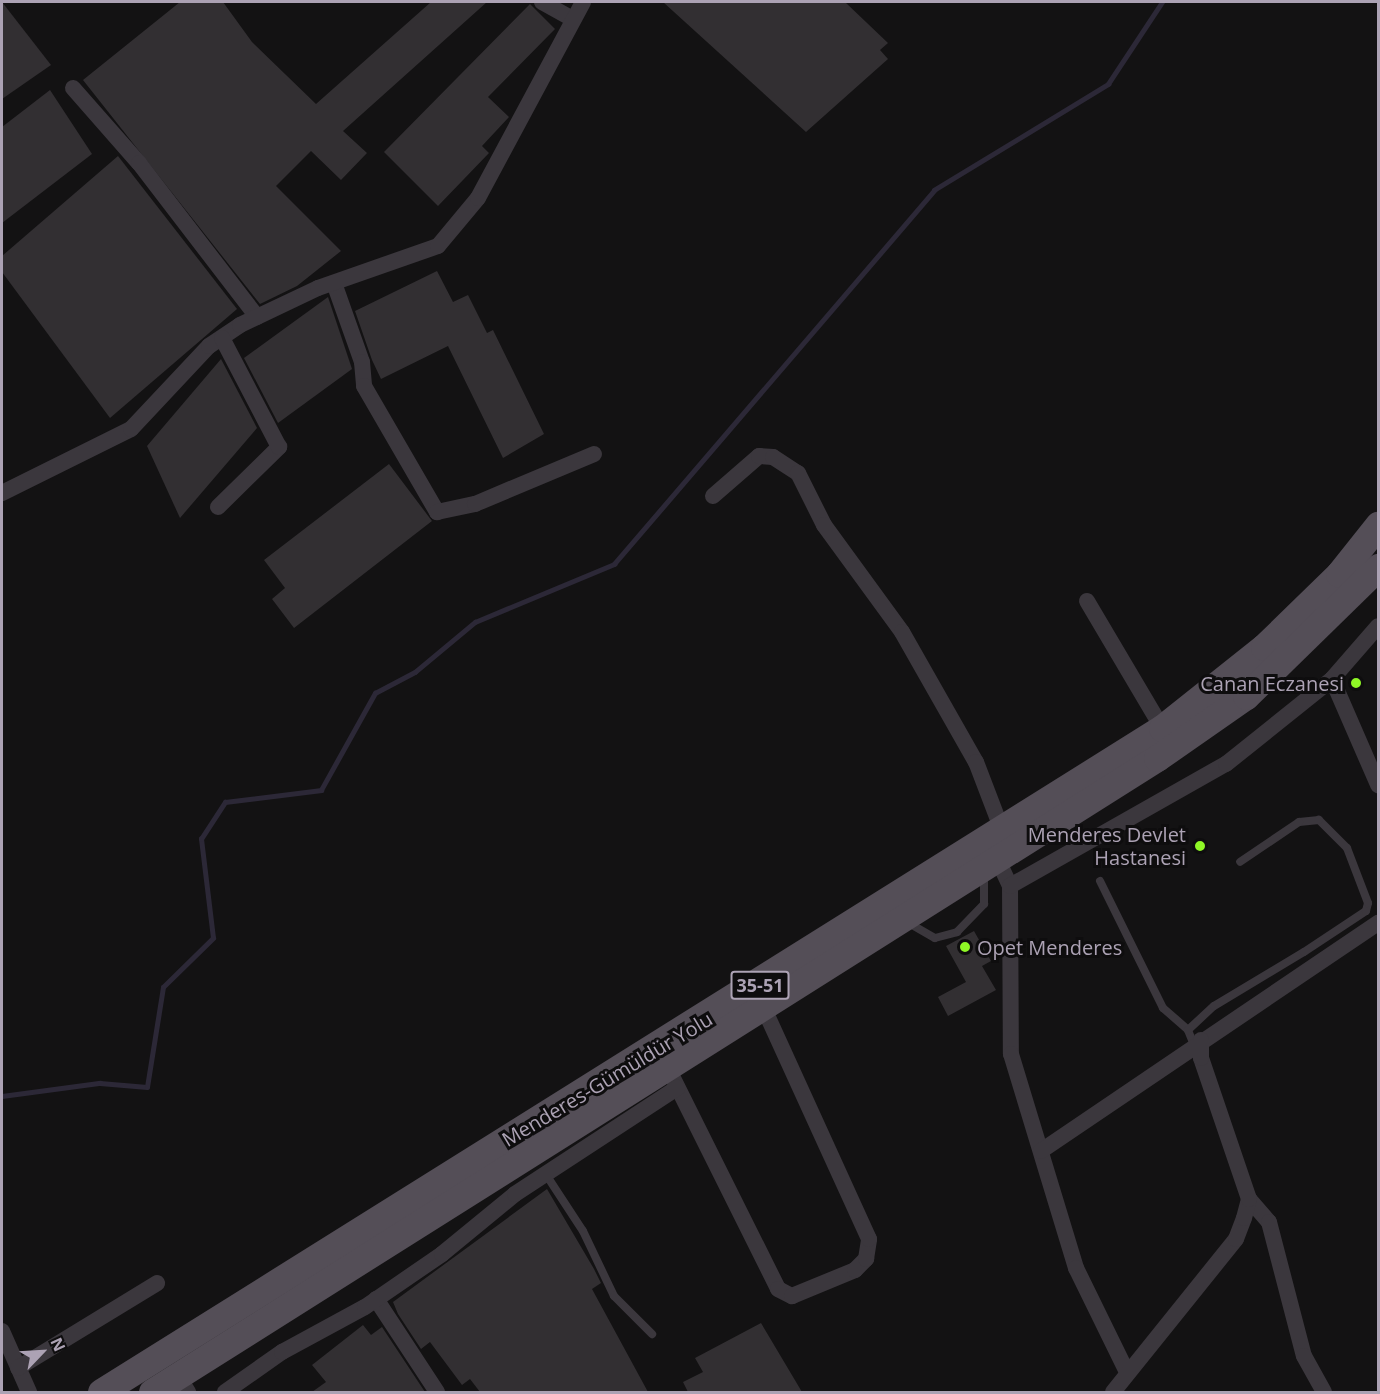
<!DOCTYPE html>
<meta charset="utf-8">
<style>
body{margin:0}
#map{position:relative;width:1380px;height:1394px;overflow:hidden;background:#131213;font-family:"Open Sans",sans-serif}
div>[style]{position:absolute}
.stream>*{height:4.5px;margin:-2.25px;padding:0 2.25px;transform-origin:2.25px;border-radius:2.25px;background:#2c2837}
.building>*{inset:0;background:#322f32}
.service>*{height:8px;margin:-4px;padding:0 4px;transform-origin:4px;border-radius:4px;background:#3b373d}
.minor>*{height:16px;margin:-8px;padding:0 8px;transform-origin:8px;border-radius:8px;background:#3b373d}
.primary>*{height:27px;margin:-13.5px;padding:0 13.5px;transform-origin:13.5px;border-radius:13.5px;background:#544e57}
.dots>*{width:16px;height:16px;translate:-50% -50%;box-sizing:border-box;border:3px solid #0e0d0e;border-radius:50%}
span{translate:-50% -50%;white-space:nowrap;text-align:center;line-height:1.15;-webkit-text-stroke:6px #0e0d0e;paint-order:stroke}
.shield-label span{padding:2px 4px;background:#0e0d0e;border:2px solid;border-radius:4px;-webkit-text-stroke-width:0}
.shield-label{font-size:18px;color:#aca2b4;font-weight:700}
.poi-label{font-size:20px;color:#aca2b4}
.right{translate:-100% -50%;text-align:right}
.left{translate:0 -50%;text-align:left}
.street-label{font-size:20px;color:#aca2b4}
.frame{position:absolute;inset:0;border:3px solid #aca2b4;pointer-events:none}
.north{position:absolute;left:12px;top:1322px;width:60px;height:60px;-webkit-text-stroke:4px #0e0d0e;paint-order:stroke;rotate:65deg;font-size:16px;font-weight:700;line-height:24px;text-align:center;color:#aca2b4}
.north::after{content:'';display:block;margin:auto;width:21px;height:27px;background:#aca2b4;clip-path:polygon(50% 0,100% 100%,50% 72%,0 100%)}
</style>
<div id="map">
<div class="stream">
<i style="left:2px;top:1096px;width:99px;rotate:-7.6deg"></i>
<i style="left:100px;top:1083px;width:47px;rotate:4.9deg"></i>
<i style="left:147px;top:1087px;width:101px;rotate:-80.9deg"></i>
<i style="left:163px;top:987px;width:70px;rotate:-44.4deg"></i>
<i style="left:213px;top:938px;width:100px;rotate:-96.9deg"></i>
<i style="left:201px;top:839px;width:44px;rotate:-57deg"></i>
<i style="left:225px;top:802px;width:97px;rotate:-7.1deg"></i>
<i style="left:321px;top:790px;width:111px;rotate:-60.9deg"></i>
<i style="left:375px;top:693px;width:45px;rotate:-27.7deg"></i>
<i style="left:415px;top:672px;width:78px;rotate:-39.8deg"></i>
<i style="left:475px;top:622px;width:151px;rotate:-22.6deg"></i>
<i style="left:614px;top:564px;width:492px;rotate:-49.4deg"></i>
<i style="left:934px;top:190px;width:204px;rotate:-31.3deg"></i>
<i style="left:1108px;top:84px;width:98px;rotate:-56.6deg"></i>
</div>
<div class="building">
<i style="clip-path:polygon(2px 2px,51px 65px,2px 99px)"></i>
<i style="clip-path:polygon(180px 2px,223px 2px,252px 42px,316px 104px,431px 2px,487px 2px,343px 131px,367px 153px,341px 180px,311px 151px,276px 186px,341px 251px,297px 286px,260px 304px,83px 80px)"></i>
<i style="clip-path:polygon(663px 2px,845px 2px,888px 43px,880px 50px,888px 59px,806px 132px)"></i>
<i style="clip-path:polygon(530px 4px,555px 29px,488px 97px,509px 117px,482px 146px,489px 153px,438px 206px,384px 152px)"></i>
<i style="clip-path:polygon(50px 90px,92px 154px,2px 223px,2px 127px)"></i>
<i style="clip-path:polygon(118px 156px,237px 309px,110px 418px,2px 272px,2px 256px)"></i>
<i style="clip-path:polygon(437px 271px,453px 302px,468px 295px,487px 333px,493px 330px,544px 434px,503px 458px,448px 346px,381px 379px,372px 360px,355px 311px)"></i>
<i style="clip-path:polygon(328px 297px,352px 369px,278px 423px,244px 358px)"></i>
<i style="clip-path:polygon(221px 359px,257px 428px,180px 518px,147px 446px)"></i>
<i style="clip-path:polygon(389px 464px,432px 521px,294px 628px,272px 599px,285px 588px,264px 560px)"></i>
<i style="clip-path:polygon(974px 931px,991px 961px,982px 966px,996px 990px,948px 1016px,938px 997px,966px 982px,946px 946px)"></i>
<i style="clip-path:polygon(547px 1189px,594px 1269px,601px 1283px,592px 1289px,648px 1392px,480px 1392px,470px 1379px,462px 1385px,430px 1342px,421px 1349px,398px 1314px,393px 1302px)"></i>
<i style="clip-path:polygon(761px 1323px,802px 1392px,688px 1392px,683px 1382px,703px 1372px,695px 1358px)"></i>
<i style="clip-path:polygon(363px 1325px,371px 1335px,382px 1327px,425px 1392px,312px 1392px,326px 1382px,312px 1365px)"></i>
</div>
<div class="service">
<i style="left:1100px;top:881px;width:142px;rotate:63.6deg"></i>
<i style="left:1163px;top:1008px;width:33px;rotate:41deg"></i>
<i style="left:907px;top:922px;width:32px;rotate:30deg"></i>
<i style="left:935px;top:938px;width:23px;rotate:-15deg"></i>
<i style="left:957px;top:932px;width:39px;rotate:-46deg"></i>
<i style="left:984px;top:904px;width:31px;rotate:-90deg"></i>
<i style="left:1194px;top:1045px;width:16px;rotate:-112deg"></i>
<i style="left:1188px;top:1030px;width:35px;rotate:-43deg"></i>
<i style="left:1214px;top:1006px;width:105px;rotate:-31deg"></i>
<i style="left:1304px;top:952px;width:74px;rotate:-33.5deg"></i>
<i style="left:1366px;top:911px;width:8px;rotate:-76deg"></i>
<i style="left:1368px;top:903px;width:59px;rotate:-110.9deg"></i>
<i style="left:1347px;top:848px;width:40px;rotate:-135deg"></i>
<i style="left:1319px;top:820px;width:20px;rotate:174deg"></i>
<i style="left:1299px;top:822px;width:71px;rotate:145.9deg"></i>
<i style="left:545px;top:1173px;width:69px;rotate:56.8deg"></i>
<i style="left:583px;top:1231px;width:72px;rotate:64.5deg"></i>
<i style="left:614px;top:1296px;width:54px;rotate:45deg"></i>
</div>
<div class="minor">
<i style="left:542px;top:2px;width:35px;rotate:29deg"></i>
<i style="left:73px;top:88px;width:100px;rotate:48.7deg"></i>
<i style="left:139px;top:163px;width:194px;rotate:52.5deg"></i>
<i style="left:334px;top:283px;width:84px;rotate:70.5deg"></i>
<i style="left:362px;top:362px;width:24px;rotate:85deg"></i>
<i style="left:364px;top:386px;width:146px;rotate:59.9deg"></i>
<i style="left:437px;top:512px;width:39px;rotate:-12deg"></i>
<i style="left:475px;top:504px;width:129px;rotate:-22.8deg"></i>
<i style="left:2px;top:493px;width:144px;rotate:-26.4deg"></i>
<i style="left:131px;top:429px;width:114px;rotate:-46.8deg"></i>
<i style="left:209px;top:346px;width:37px;rotate:-34deg"></i>
<i style="left:240px;top:325px;width:86px;rotate:-25.4deg"></i>
<i style="left:318px;top:288px;width:127px;rotate:-19.3deg"></i>
<i style="left:438px;top:246px;width:62px;rotate:-50.2deg"></i>
<i style="left:478px;top:198px;width:222px;rotate:-61.8deg"></i>
<i style="left:713px;top:496px;width:61px;rotate:-41deg"></i>
<i style="left:759px;top:456px;width:14px;rotate:4deg"></i>
<i style="left:773px;top:457px;width:30px;rotate:33deg"></i>
<i style="left:798px;top:473px;width:58px;rotate:63.4deg"></i>
<i style="left:824px;top:525px;width:132px;rotate:53.9deg"></i>
<i style="left:902px;top:632px;width:150px;rotate:60.4deg"></i>
<i style="left:976px;top:762px;width:73px;rotate:69.1deg"></i>
<i style="left:218px;top:507px;width:86px;rotate:-44.5deg"></i>
<i style="left:279px;top:447px;width:123px;rotate:-117.6deg"></i>
<i style="left:1087px;top:601px;width:147px;rotate:59.4deg"></i>
<i style="left:1332px;top:679px;width:116px;rotate:66.5deg"></i>
<i style="left:997px;top:858px;width:31px;rotate:65deg"></i>
<i style="left:1010px;top:886px;width:168px;rotate:89.7deg"></i>
<i style="left:1011px;top:1054px;width:224px;rotate:73.1deg"></i>
<i style="left:1076px;top:1268px;width:116px;rotate:63.9deg"></i>
<i style="left:1010px;top:886px;width:248px;rotate:-29.5deg"></i>
<i style="left:1226px;top:764px;width:136px;rotate:-38.7deg"></i>
<i style="left:1332px;top:679px;width:70px;rotate:-49deg"></i>
<i style="left:666px;top:1064px;width:251px;rotate:63.5deg"></i>
<i style="left:778px;top:1289px;width:16px;rotate:27deg"></i>
<i style="left:792px;top:1296px;width:68px;rotate:-22.4deg"></i>
<i style="left:855px;top:1270px;width:16px;rotate:-45deg"></i>
<i style="left:866px;top:1259px;width:20px;rotate:-81deg"></i>
<i style="left:869px;top:1239px;width:256px;rotate:-114.5deg"></i>
<i style="left:1041px;top:1151px;width:407px;rotate:-34.1deg"></i>
<i style="left:1249px;top:1199px;width:30px;rotate:49deg"></i>
<i style="left:1269px;top:1222px;width:138px;rotate:75.4deg"></i>
<i style="left:1304px;top:1356px;width:41px;rotate:60.9deg"></i>
<i style="left:376px;top:1299px;width:111px;rotate:56.7deg"></i>
<i style="left:2px;top:1331px;width:67px;rotate:66.1deg"></i>
<i style="left:18px;top:1368px;width:163px;rotate:-31.4deg"></i>
<i style="left:178px;top:1376px;width:19px;rotate:58deg"></i>
<i style="left:225px;top:1392px;width:70px;rotate:-35.1deg"></i>
<i style="left:282px;top:1352px;width:94px;rotate:-28.5deg"></i>
<i style="left:365px;top:1307px;width:93px;rotate:-34.5deg"></i>
<i style="left:442px;top:1254px;width:94px;rotate:-39.4deg"></i>
<i style="left:515px;top:1194px;width:194px;rotate:-33.2deg"></i>
<i style="left:1113px;top:1392px;width:196px;rotate:-51.2deg"></i>
<i style="left:1236px;top:1239px;width:22px;rotate:-69deg"></i>
<i style="left:1244px;top:1218px;width:20px;rotate:-75deg"></i>
<i style="left:1249px;top:1199px;width:149px;rotate:-108.8deg"></i>
<i style="left:1201px;top:1058px;width:18px;rotate:-90deg"></i>
</div>
<div class="primary">
<i style="left:101px;top:1392px;width:1252px;rotate:-32.04deg"></i>
<i style="left:1162px;top:728px;width:130px;rotate:-38.5deg"></i>
<i style="left:1264px;top:647px;width:105px;rotate:-44.2deg"></i>
<i style="left:1339px;top:574px;width:63px;rotate:-51.5deg"></i>
<i style="left:152px;top:1392px;width:1188px;rotate:-32.25deg"></i>
<i style="left:1157px;top:758px;width:108px;rotate:-34.9deg"></i>
<i style="left:1246px;top:696px;width:185px;rotate:-44.3deg"></i>
</div>
<div class="dots">
<i style="left:1356px;top:683px;background:#8ff726"></i>
<i style="left:1200px;top:846px;background:#8ff726"></i>
<i style="left:965px;top:947px;background:#8ff726"></i>
</div>
<div class="shield-label">
<span style="left:760px;top:985px">35-51</span>
</div>
<div class="poi-label">
<span class="right" style="left:1344px;top:683px">Canan Eczanesi</span>
<span class="right" style="left:1186px;top:846px">Menderes Devlet<br>Hastanesi</span>
<span class="left" style="left:977px;top:947px">Opet Menderes</span>
</div>
<div class="street-label">
<span style="left:607px;top:1079px;rotate:-31deg">Menderes-Gümüldür Yolu</span>
</div>
<div class="frame"></div>
<div class="north">N</div>
</div>
